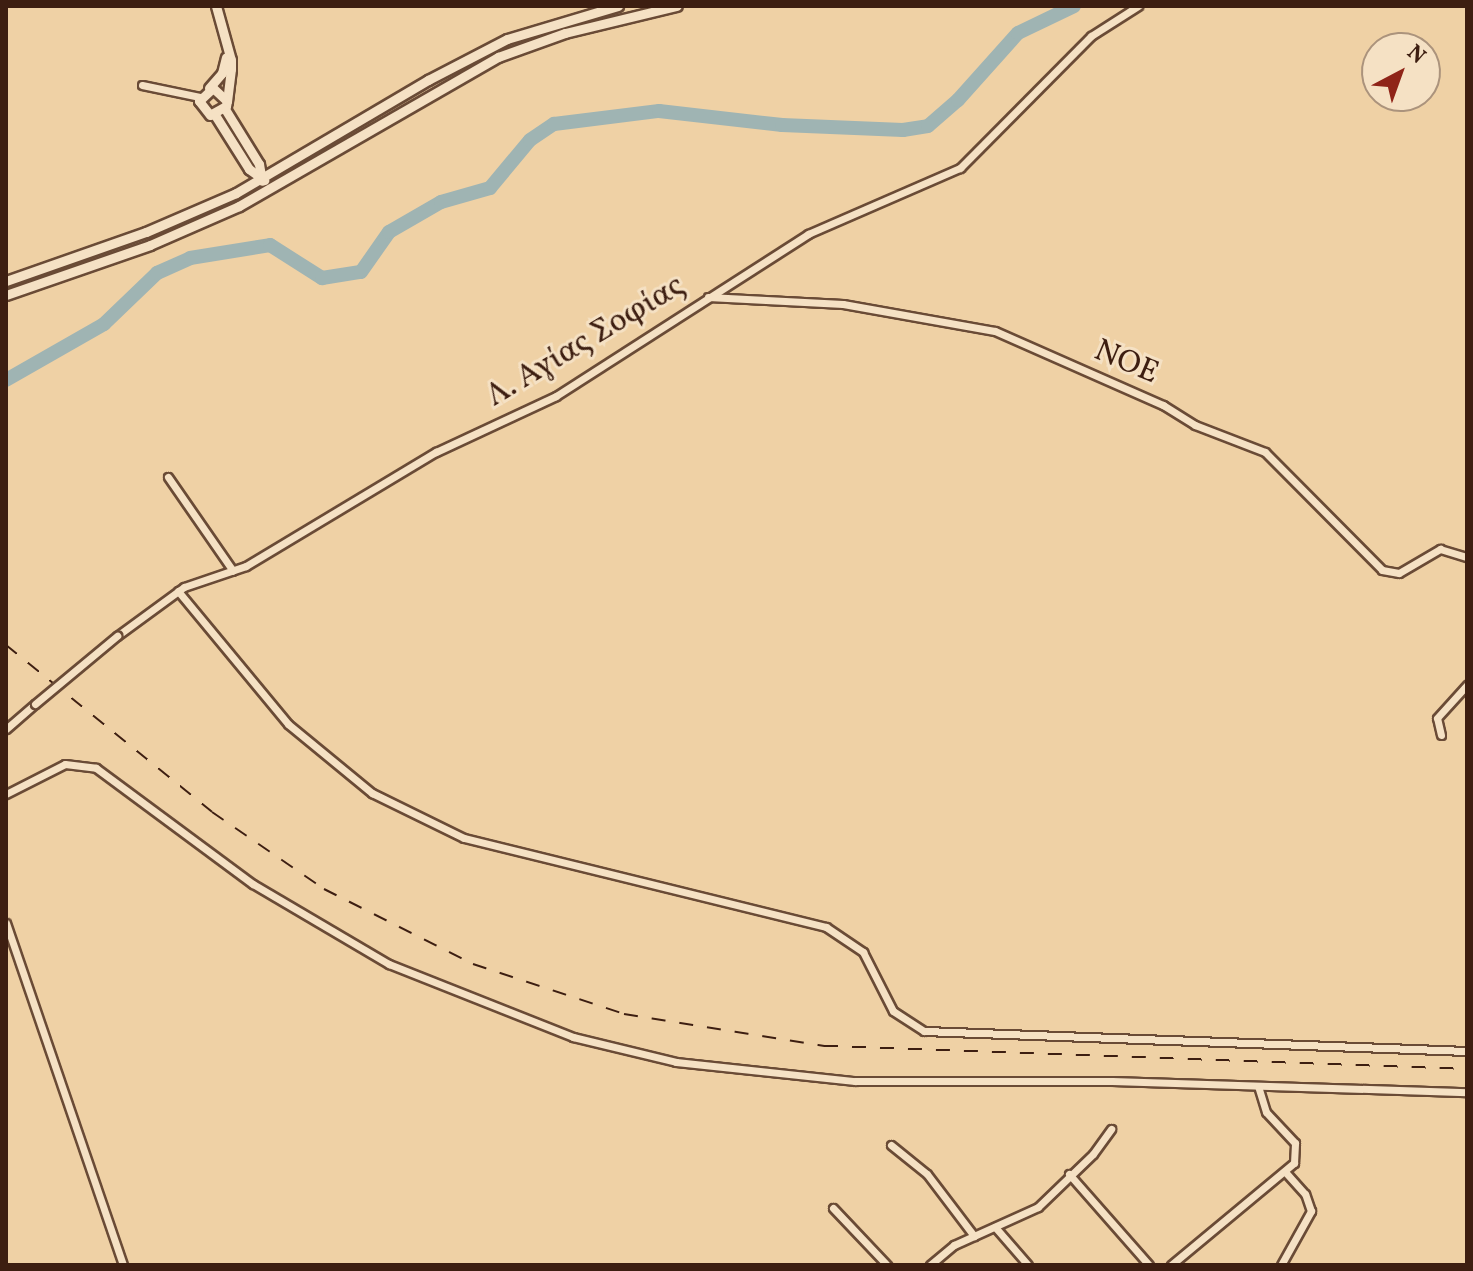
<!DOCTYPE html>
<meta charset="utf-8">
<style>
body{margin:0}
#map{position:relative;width:1473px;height:1271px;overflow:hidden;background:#efd1a5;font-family:Vollkorn,serif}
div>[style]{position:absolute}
.river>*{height:14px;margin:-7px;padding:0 7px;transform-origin:7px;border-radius:7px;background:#9fb4b3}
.roads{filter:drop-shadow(2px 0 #6a4b36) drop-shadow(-2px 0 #6a4b36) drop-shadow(0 2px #6a4b36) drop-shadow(0 -2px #6a4b36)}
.street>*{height:7px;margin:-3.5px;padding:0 3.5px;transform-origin:3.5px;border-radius:3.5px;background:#f5e1c4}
.secondary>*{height:9px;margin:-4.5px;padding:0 4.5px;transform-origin:4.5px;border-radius:4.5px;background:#f5e1c4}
.rail>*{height:2px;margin-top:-1px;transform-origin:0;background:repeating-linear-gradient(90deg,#3d1e11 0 14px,transparent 0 28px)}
.bridges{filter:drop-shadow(2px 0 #6a4b36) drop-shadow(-2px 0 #6a4b36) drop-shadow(0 2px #6a4b36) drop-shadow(0 -2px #6a4b36)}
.street-bridge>*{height:7px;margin:-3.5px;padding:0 3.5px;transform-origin:3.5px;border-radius:3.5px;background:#f5e1c4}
span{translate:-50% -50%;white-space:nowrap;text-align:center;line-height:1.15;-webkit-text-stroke:6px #f5e1c4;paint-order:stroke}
.street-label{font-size:32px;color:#3d1e11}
.frame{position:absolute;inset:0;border:8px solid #3d1e11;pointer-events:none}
.north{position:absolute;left:1361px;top:32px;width:80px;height:80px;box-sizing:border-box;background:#f5e1c4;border:2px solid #ab937c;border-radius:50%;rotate:41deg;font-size:22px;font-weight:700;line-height:32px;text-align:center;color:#3d1e11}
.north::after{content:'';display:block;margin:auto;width:28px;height:36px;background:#8f2418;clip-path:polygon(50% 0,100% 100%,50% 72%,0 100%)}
</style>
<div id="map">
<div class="river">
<i style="left:6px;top:380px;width:113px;rotate:-29.7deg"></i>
<i style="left:104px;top:324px;width:74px;rotate:-43.9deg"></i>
<i style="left:157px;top:273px;width:36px;rotate:-24deg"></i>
<i style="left:190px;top:258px;width:81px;rotate:-9.2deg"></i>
<i style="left:270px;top:245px;width:62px;rotate:32.4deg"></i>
<i style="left:322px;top:278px;width:39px;rotate:-9deg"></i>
<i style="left:361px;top:272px;width:49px;rotate:-55deg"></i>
<i style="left:389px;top:232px;width:60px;rotate:-30deg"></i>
<i style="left:441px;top:202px;width:51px;rotate:-15.9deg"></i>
<i style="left:490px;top:188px;width:62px;rotate:-50.2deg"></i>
<i style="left:530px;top:140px;width:29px;rotate:-34deg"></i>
<i style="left:554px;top:124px;width:106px;rotate:-7.1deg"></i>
<i style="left:659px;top:111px;width:124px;rotate:6.5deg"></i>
<i style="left:782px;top:125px;width:121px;rotate:2.4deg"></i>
<i style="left:903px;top:130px;width:25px;rotate:-9deg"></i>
<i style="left:928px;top:126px;width:40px;rotate:-41deg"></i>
<i style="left:958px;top:100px;width:90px;rotate:-48.2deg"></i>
<i style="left:1018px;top:33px;width:62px;rotate:-25.7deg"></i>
</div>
<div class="roads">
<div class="street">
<i style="left:142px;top:85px;width:59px;rotate:11.7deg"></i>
<i style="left:708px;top:297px;width:135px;rotate:3deg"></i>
<i style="left:843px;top:304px;width:154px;rotate:10.1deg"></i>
<i style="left:995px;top:331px;width:184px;rotate:23.8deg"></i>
<i style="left:1163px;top:405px;width:38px;rotate:32deg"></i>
<i style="left:1195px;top:425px;width:75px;rotate:21.1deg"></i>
<i style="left:1265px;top:452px;width:166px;rotate:45.2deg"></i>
<i style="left:1382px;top:570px;width:17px;rotate:10deg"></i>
<i style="left:1399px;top:573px;width:48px;rotate:-30.3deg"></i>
<i style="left:1440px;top:549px;width:28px;rotate:17deg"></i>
<i style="left:168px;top:477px;width:114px;rotate:55.3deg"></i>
<i style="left:178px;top:591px;width:173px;rotate:50.4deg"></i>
<i style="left:288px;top:724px;width:109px;rotate:39.4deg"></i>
<i style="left:372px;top:793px;width:102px;rotate:26.1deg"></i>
<i style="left:464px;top:838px;width:373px;rotate:13.8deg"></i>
<i style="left:826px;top:927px;width:45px;rotate:34deg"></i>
<i style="left:863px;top:952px;width:66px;rotate:63deg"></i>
<i style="left:893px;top:1011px;width:37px;rotate:33deg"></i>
<i style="left:924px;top:1031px;width:543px;rotate:2.11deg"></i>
<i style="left:117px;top:636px;width:83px;rotate:-36.2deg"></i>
<i style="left:184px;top:587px;width:65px;rotate:-18.7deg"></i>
<i style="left:246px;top:566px;width:222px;rotate:-31deg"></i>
<i style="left:436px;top:452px;width:132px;rotate:-25deg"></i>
<i style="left:556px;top:396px;width:300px;rotate:-32.7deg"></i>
<i style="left:808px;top:234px;width:166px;rotate:-23.5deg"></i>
<i style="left:960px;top:168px;width:186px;rotate:-45.2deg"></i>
<i style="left:1091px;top:36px;width:56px;rotate:-32.6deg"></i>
<i style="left:6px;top:729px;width:38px;rotate:-41deg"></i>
<i style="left:1441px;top:735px;width:17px;rotate:-103deg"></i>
<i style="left:1437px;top:718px;width:45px;rotate:-47.7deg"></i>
<i style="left:6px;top:794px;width:66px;rotate:-27deg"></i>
<i style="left:65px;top:764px;width:31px;rotate:7deg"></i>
<i style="left:96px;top:768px;width:195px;rotate:36.5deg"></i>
<i style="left:253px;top:884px;width:158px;rotate:30.5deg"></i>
<i style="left:389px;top:964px;width:198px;rotate:21.6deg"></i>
<i style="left:573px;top:1037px;width:106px;rotate:13.6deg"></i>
<i style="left:676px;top:1062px;width:180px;rotate:6.1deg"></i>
<i style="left:855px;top:1081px;width:257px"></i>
<i style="left:1112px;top:1081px;width:355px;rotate:1.8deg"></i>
<i style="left:6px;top:923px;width:361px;rotate:71.1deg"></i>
<i style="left:891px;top:1145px;width:46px;rotate:38.9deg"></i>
<i style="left:927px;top:1174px;width:78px;rotate:52.8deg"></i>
<i style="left:1069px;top:1174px;width:121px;rotate:48.7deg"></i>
<i style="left:833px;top:1208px;width:79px;rotate:46.5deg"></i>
<i style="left:995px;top:1227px;width:50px;rotate:49deg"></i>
<i style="left:930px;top:1265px;width:31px;rotate:-40deg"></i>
<i style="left:954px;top:1245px;width:92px;rotate:-24.3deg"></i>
<i style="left:1038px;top:1207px;width:76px;rotate:-43.9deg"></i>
<i style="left:1093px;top:1154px;width:31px;rotate:-54deg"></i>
<i style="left:1171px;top:1265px;width:160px;rotate:-39.7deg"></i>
<i style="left:1294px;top:1163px;width:20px;rotate:-87deg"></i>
<i style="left:1295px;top:1143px;width:42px;rotate:-133.1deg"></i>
<i style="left:1266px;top:1112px;width:27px;rotate:-107deg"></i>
<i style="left:1281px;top:1265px;width:62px;rotate:-60.9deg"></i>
<i style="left:1311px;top:1211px;width:18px;rotate:-109deg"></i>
<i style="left:1305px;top:1194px;width:30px;rotate:-132deg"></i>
</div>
<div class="secondary">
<i style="left:216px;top:6px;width:56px;rotate:74.5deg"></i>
<i style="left:231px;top:60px;width:9px;rotate:90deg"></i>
<i style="left:231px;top:69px;width:32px;rotate:97deg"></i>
<i style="left:227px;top:101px;width:5px;rotate:101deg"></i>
<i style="left:226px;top:106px;width:18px;rotate:151deg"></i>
<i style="left:210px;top:115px;width:18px;rotate:-128deg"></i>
<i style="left:199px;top:101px;width:19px;rotate:-43deg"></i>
<i style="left:213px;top:88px;width:19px;rotate:43deg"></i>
<i style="left:209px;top:88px;width:20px;rotate:-49deg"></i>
<i style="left:222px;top:73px;width:16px;rotate:-76deg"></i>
<i style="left:225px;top:109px;width:65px;rotate:58.3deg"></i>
<i style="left:259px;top:164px;width:17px;rotate:80deg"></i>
<i style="left:215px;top:115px;width:64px;rotate:57.8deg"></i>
<i style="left:249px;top:169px;width:19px;rotate:36deg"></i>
<i style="left:6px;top:281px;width:148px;rotate:-19.3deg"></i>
<i style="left:146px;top:232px;width:98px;rotate:-23.4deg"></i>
<i style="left:236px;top:193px;width:223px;rotate:-30.5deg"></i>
<i style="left:428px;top:80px;width:89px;rotate:-27.4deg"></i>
<i style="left:507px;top:39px;width:116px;rotate:-16.6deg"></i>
<i style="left:6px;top:295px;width:152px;rotate:-19.1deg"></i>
<i style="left:150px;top:245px;width:97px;rotate:-23.7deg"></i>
<i style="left:239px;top:206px;width:299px;rotate:-29.9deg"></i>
<i style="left:498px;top:57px;width:71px;rotate:-19.7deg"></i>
<i style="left:565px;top:33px;width:115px;rotate:-13.6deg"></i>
</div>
</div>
<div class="rail">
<i style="left:6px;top:645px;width:265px;rotate:39deg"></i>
<i style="left:212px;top:812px;width:136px;rotate:34.5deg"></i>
<i style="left:324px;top:889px;width:167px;rotate:26.7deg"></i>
<i style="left:473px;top:964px;width:159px;rotate:18.3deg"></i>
<i style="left:624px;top:1014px;width:203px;rotate:9.1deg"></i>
<i style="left:824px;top:1046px;width:643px;rotate:2.05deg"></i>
</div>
<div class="bridges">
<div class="street-bridge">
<i style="left:35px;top:704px;width:107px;rotate:-39.7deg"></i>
</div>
</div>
<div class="street-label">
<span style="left:586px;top:342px;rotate:-31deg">Λ. Αγίας Σοφίας</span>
<span style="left:1126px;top:363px;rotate:23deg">NOE</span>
</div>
<div class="frame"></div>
<div class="north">N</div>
</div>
